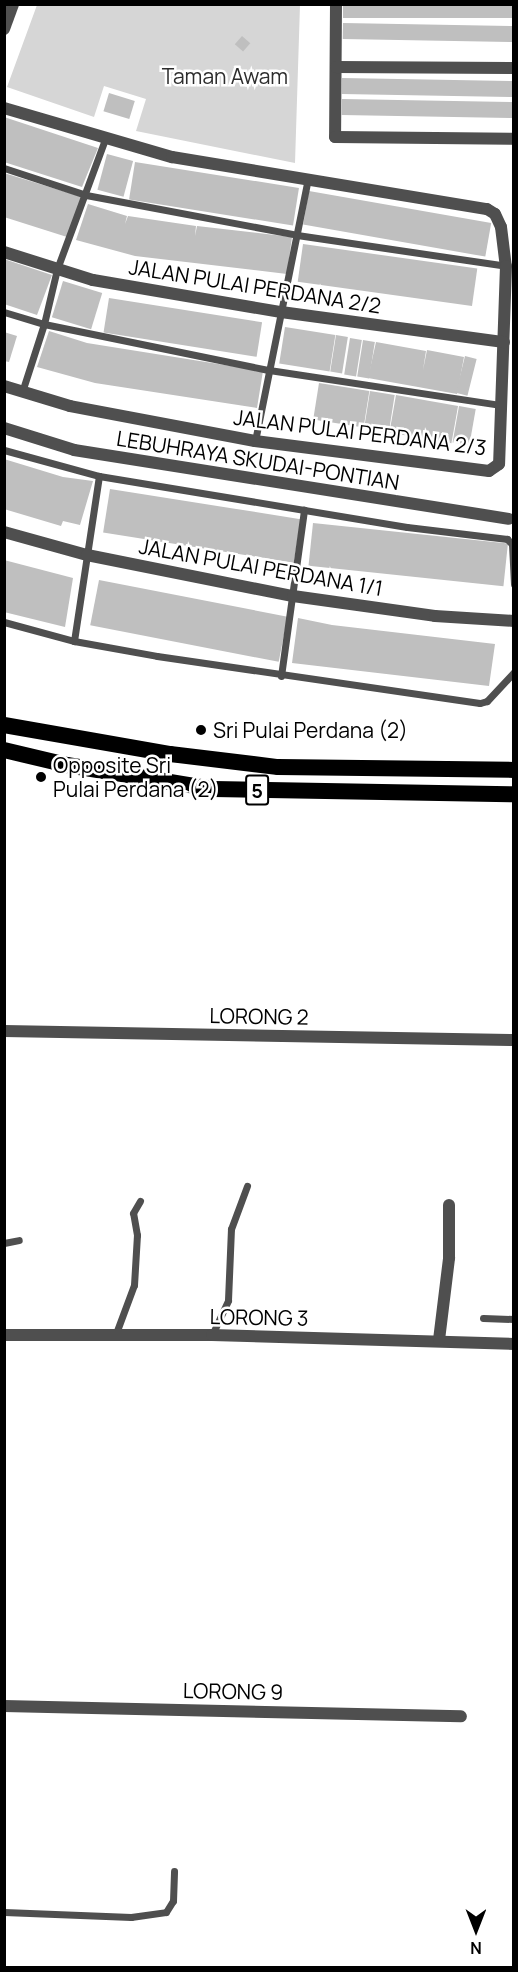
<!DOCTYPE html>
<style>
body{margin:0}
#map{position:relative;width:518px;height:1972px;overflow:hidden;background:#fff;font-family:Manrope,sans-serif}
div>[style]{position:absolute}
.green>*{inset:0;background:#d6d6d6}
.building>*{inset:0;background:#bfbfbf;transform-origin:0 0}
.service>*{height:7px;margin:-3.5px;padding:0 3.5px;transform-origin:3.5px;border-radius:3.5px;background:#4f4f4f}
.minor>*{height:12px;margin:-6px;padding:0 6px;transform-origin:6px;border-radius:6px;background:#4f4f4f}
.trunk>*{height:16px;margin:-8px;padding:0 8px;transform-origin:8px;border-radius:8px;background:#000}
.dots>*{width:16px;height:16px;translate:-50% -50%;box-sizing:border-box;border:3px solid #fff;border-radius:50%}
span{translate:-50% -50%;white-space:nowrap;text-align:center;line-height:1.15;-webkit-text-stroke:5px #fff;paint-order:stroke}
.shield-label span{padding:2px 4px;background:#fff;border:2px solid;border-radius:4px;-webkit-text-stroke-width:0}
.shield-label{font-size:20px;color:#000;font-weight:700}
.park-label{font-size:21px;color:#2d2d2d}
.street-label{font-size:21px;color:#000}
.poi-label{font-size:21px;color:#000}
.left{translate:0 -50%;text-align:left}
.frame{position:absolute;inset:0;border:6px solid #000;pointer-events:none}
.north{position:absolute;left:446px;top:1900px;width:60px;height:60px;-webkit-text-stroke:4px #fff;paint-order:stroke;rotate:180deg;font-size:16px;font-weight:700;line-height:24px;text-align:center;color:#000}
.north::after{content:'';display:block;margin:auto;width:21px;height:27px;background:#000;clip-path:polygon(50% 0,100% 100%,50% 72%,0 100%)}
</style>
<div id="map">
<div class="green">
<i style="clip-path:polygon(37px 5px,300px 5px,295px 163px,136px 131px,146px 99px,104px 86px,94px 117px,7px 87px)"></i>
</div>
<div class="building">
<i style="left:343px;top:5px;width:170px;height:13px"></i>
<i style="left:343px;top:23px;width:170px;height:16px;rotate:1deg"></i>
<i style="left:242px;top:36px;width:11px;height:11px;rotate:41deg"></i>
<i style="left:342px;top:78px;width:171px;height:16px;rotate:1deg"></i>
<i style="left:109px;top:93px;width:27px;height:19px;rotate:17deg"></i>
<i style="left:342px;top:99px;width:171px;height:16px;rotate:1deg"></i>
<i style="clip-path:polygon(4px 117px,98px 148px,82px 187px,4px 162px)"></i>
<i style="left:107px;top:154px;width:27px;height:37px;rotate:15deg"></i>
<i style="left:135px;top:162px;width:166px;height:38px;rotate:9deg"></i>
<i style="clip-path:polygon(4px 173px,82px 197px,67px 237px,4px 217px)"></i>
<i style="left:309px;top:191px;width:185px;height:34px;rotate:10deg"></i>
<i style="clip-path:polygon(88px 204px,127px 216px,125px 224px,128px 216px,196px 226px,195px 236px,197px 226px,292px 237px,287px 274px,135px 256px,76px 240px)"></i>
<i style="left:303px;top:244px;width:176px;height:38px;rotate:8deg"></i>
<i style="clip-path:polygon(4px 259px,52px 275px,37px 315px,4px 304px)"></i>
<i style="left:63px;top:281px;width:41px;height:38px;rotate:17deg"></i>
<i style="left:109px;top:298px;width:155px;height:35px;rotate:9deg"></i>
<i style="left:285px;top:327px;width:51px;height:37px;rotate:9deg"></i>
<i style="clip-path:polygon(49px 331px,87px 343px,263px 371px,257px 408px,95px 383px,37px 367px)"></i>
<i style="clip-path:polygon(4px 332px,17px 336px,9px 362px,4px 361px)"></i>
<i style="left:336px;top:335px;width:12px;height:37px;rotate:9deg"></i>
<i style="left:350px;top:338px;width:12px;height:37px;rotate:9deg"></i>
<i style="left:363px;top:340px;width:12px;height:37px;rotate:9deg"></i>
<i style="clip-path:polygon(376px 342px,426px 351px,423px 370px,427px 350px,464px 357px,457px 394px,368px 378px)"></i>
<i style="left:465px;top:356px;width:12px;height:38px;rotate:14deg"></i>
<i style="left:319px;top:383px;width:51px;height:37px;rotate:9deg"></i>
<i style="left:370px;top:391px;width:25px;height:38px;rotate:9deg"></i>
<i style="left:396px;top:395px;width:63px;height:38px;rotate:10deg"></i>
<i style="left:459px;top:406px;width:17px;height:37px;rotate:10deg"></i>
<i style="clip-path:polygon(4px 459px,63px 477px,93px 481px,80px 525px,63px 521px,61px 526px,4px 509px)"></i>
<i style="left:110px;top:489px;width:193px;height:44px;rotate:9deg"></i>
<i style="left:313px;top:523px;width:196px;height:43px;rotate:6deg"></i>
<i style="clip-path:polygon(4px 560px,73px 578px,65px 627px,4px 612px)"></i>
<i style="left:99px;top:580px;width:192px;height:46px;rotate:11deg"></i>
<i style="clip-path:polygon(298px 618px,332px 625px,495px 644px,489px 686px,292px 663px)"></i>
</div>
<div class="service">
<i style="left:4px;top:168px;width:86px;rotate:18.2deg"></i>
<i style="left:86px;top:195px;width:215px;rotate:10.7deg"></i>
<i style="left:297px;top:235px;width:211px;rotate:8.4deg"></i>
<i style="left:4px;top:312px;width:42px;rotate:16.7deg"></i>
<i style="left:44px;top:324px;width:230px;rotate:11.6deg"></i>
<i style="left:269px;top:370px;width:235px;rotate:8.6deg"></i>
<i style="left:22px;top:392px;width:71px;rotate:-72.1deg"></i>
<i style="left:44px;top:324px;width:57px;rotate:-76.7deg"></i>
<i style="left:57px;top:269px;width:139px;rotate:-69.7deg"></i>
<i style="left:255px;top:441px;width:267px;rotate:-78.6deg"></i>
<i style="left:4px;top:450px;width:98px;rotate:15.3deg"></i>
<i style="left:99px;top:476px;width:312px;rotate:9.4deg"></i>
<i style="left:407px;top:527px;width:101px;rotate:6.8deg"></i>
<i style="left:507px;top:539px;width:7px;rotate:45deg"></i>
<i style="left:512px;top:544px;width:40px;rotate:87.1deg"></i>
<i style="left:4px;top:622px;width:73px;rotate:15.2deg"></i>
<i style="left:74px;top:641px;width:84px;rotate:10.2deg"></i>
<i style="left:157px;top:656px;width:326px;rotate:8.3deg"></i>
<i style="left:480px;top:703px;width:7px;rotate:-16deg"></i>
<i style="left:487px;top:701px;width:40px;rotate:-47deg"></i>
<i style="left:74px;top:641px;width:167px;rotate:-81.4deg"></i>
<i style="left:281px;top:676px;width:168px;rotate:-82.1deg"></i>
<i style="left:4px;top:1243px;width:15px;rotate:-11deg"></i>
<i style="left:483px;top:1318px;width:31px;rotate:2deg"></i>
<i style="left:212px;top:1335px;width:38px;rotate:-65deg"></i>
<i style="left:228px;top:1300px;width:71px;rotate:-87.6deg"></i>
<i style="left:231px;top:1229px;width:46px;rotate:-69.6deg"></i>
<i style="left:115px;top:1336px;width:54px;rotate:-69.6deg"></i>
<i style="left:134px;top:1285px;width:50px;rotate:-86.6deg"></i>
<i style="left:137px;top:1235px;width:22px;rotate:-100deg"></i>
<i style="left:133px;top:1213px;width:14px;rotate:-60deg"></i>
<i style="left:4px;top:1912px;width:127px;rotate:2.3deg"></i>
<i style="left:131px;top:1917px;width:35px;rotate:-8deg"></i>
<i style="left:166px;top:1912px;width:13px;rotate:-58deg"></i>
<i style="left:173px;top:1901px;width:30px;rotate:-88deg"></i>
</div>
<div class="minor">
<i style="left:336px;top:4px;width:133px;rotate:90.4deg"></i>
<i style="left:335px;top:137px;width:179px;rotate:0.6deg"></i>
<i style="left:4px;top:29px;width:27px;rotate:-70deg"></i>
<i style="left:336px;top:67px;width:178px;rotate:0.3deg"></i>
<i style="left:4px;top:108px;width:175px;rotate:16.3deg"></i>
<i style="left:172px;top:157px;width:319px;rotate:9.4deg"></i>
<i style="left:487px;top:209px;width:9px;rotate:32deg"></i>
<i style="left:495px;top:214px;width:14px;rotate:65deg"></i>
<i style="left:501px;top:227px;width:39px;rotate:83deg"></i>
<i style="left:506px;top:266px;width:198px;rotate:92deg"></i>
<i style="left:499px;top:464px;width:12px;rotate:145deg"></i>
<i style="left:489px;top:471px;width:236px;rotate:-172.7deg"></i>
<i style="left:255px;top:441px;width:188px;rotate:-169.3deg"></i>
<i style="left:70px;top:406px;width:69px;rotate:-163.1deg"></i>
<i style="left:4px;top:252px;width:93px;rotate:17.5deg"></i>
<i style="left:93px;top:280px;width:191px;rotate:9.7deg"></i>
<i style="left:281px;top:312px;width:225px;rotate:7.7deg"></i>
<i style="left:4px;top:428px;width:73px;rotate:17.4deg"></i>
<i style="left:74px;top:450px;width:440px;rotate:9deg"></i>
<i style="left:4px;top:532px;width:86px;rotate:15.5deg"></i>
<i style="left:87px;top:555px;width:210px;rotate:11.3deg"></i>
<i style="left:293px;top:596px;width:143px;rotate:8deg"></i>
<i style="left:435px;top:616px;width:79px;rotate:3.6deg"></i>
<i style="left:4px;top:1031px;width:510px;rotate:1.01deg"></i>
<i style="left:4px;top:1335px;width:208px"></i>
<i style="left:212px;top:1335px;width:302px;rotate:1.7deg"></i>
<i style="left:439px;top:1340px;width:83px;rotate:-83deg"></i>
<i style="left:449px;top:1258px;width:53px;rotate:-90deg"></i>
<i style="left:4px;top:1706px;width:457px;rotate:1.3deg"></i>
</div>
<div class="trunk">
<i style="left:4px;top:725px;width:169px;rotate:9.9deg"></i>
<i style="left:170px;top:754px;width:109px;rotate:6.9deg"></i>
<i style="left:278px;top:767px;width:236px;rotate:0.7deg"></i>
<i style="left:4px;top:750px;width:65px;rotate:13.4deg"></i>
<i style="left:67px;top:765px;width:149px;rotate:9.3deg"></i>
<i style="left:214px;top:789px;width:300px;rotate:1deg"></i>
</div>
<div class="dots">
<i style="left:201px;top:730px;background:#000"></i>
<i style="left:41px;top:777px;background:#000"></i>
</div>
<div class="shield-label">
<span style="left:257px;top:790px">5</span>
</div>
<div class="park-label">
<span style="left:225px;top:76px">Taman Awam</span>
</div>
<div class="street-label">
<span style="left:255px;top:286px;rotate:9deg">JALAN PULAI PERDANA 2/2</span>
<span style="left:360px;top:432px;rotate:7deg">JALAN PULAI PERDANA 2/3</span>
<span style="left:258px;top:460px;rotate:9deg">LEBUHRAYA SKUDAI-PONTIAN</span>
<span style="left:261px;top:567px;rotate:10deg">JALAN PULAI PERDANA 1/1</span>
<span style="left:259px;top:1016px;rotate:1deg">LORONG 2</span>
<span style="left:259px;top:1317px;rotate:1deg">LORONG 3</span>
<span style="left:233px;top:1691px;rotate:1deg">LORONG 9</span>
</div>
<div class="poi-label">
<span class="left" style="left:213px;top:730px">Sri Pulai Perdana (2)</span>
<span class="left" style="left:53px;top:777px">Opposite Sri<br>Pulai Perdana (2)</span>
</div>
<div class="frame"></div>
<div class="north">N</div>
</div>
